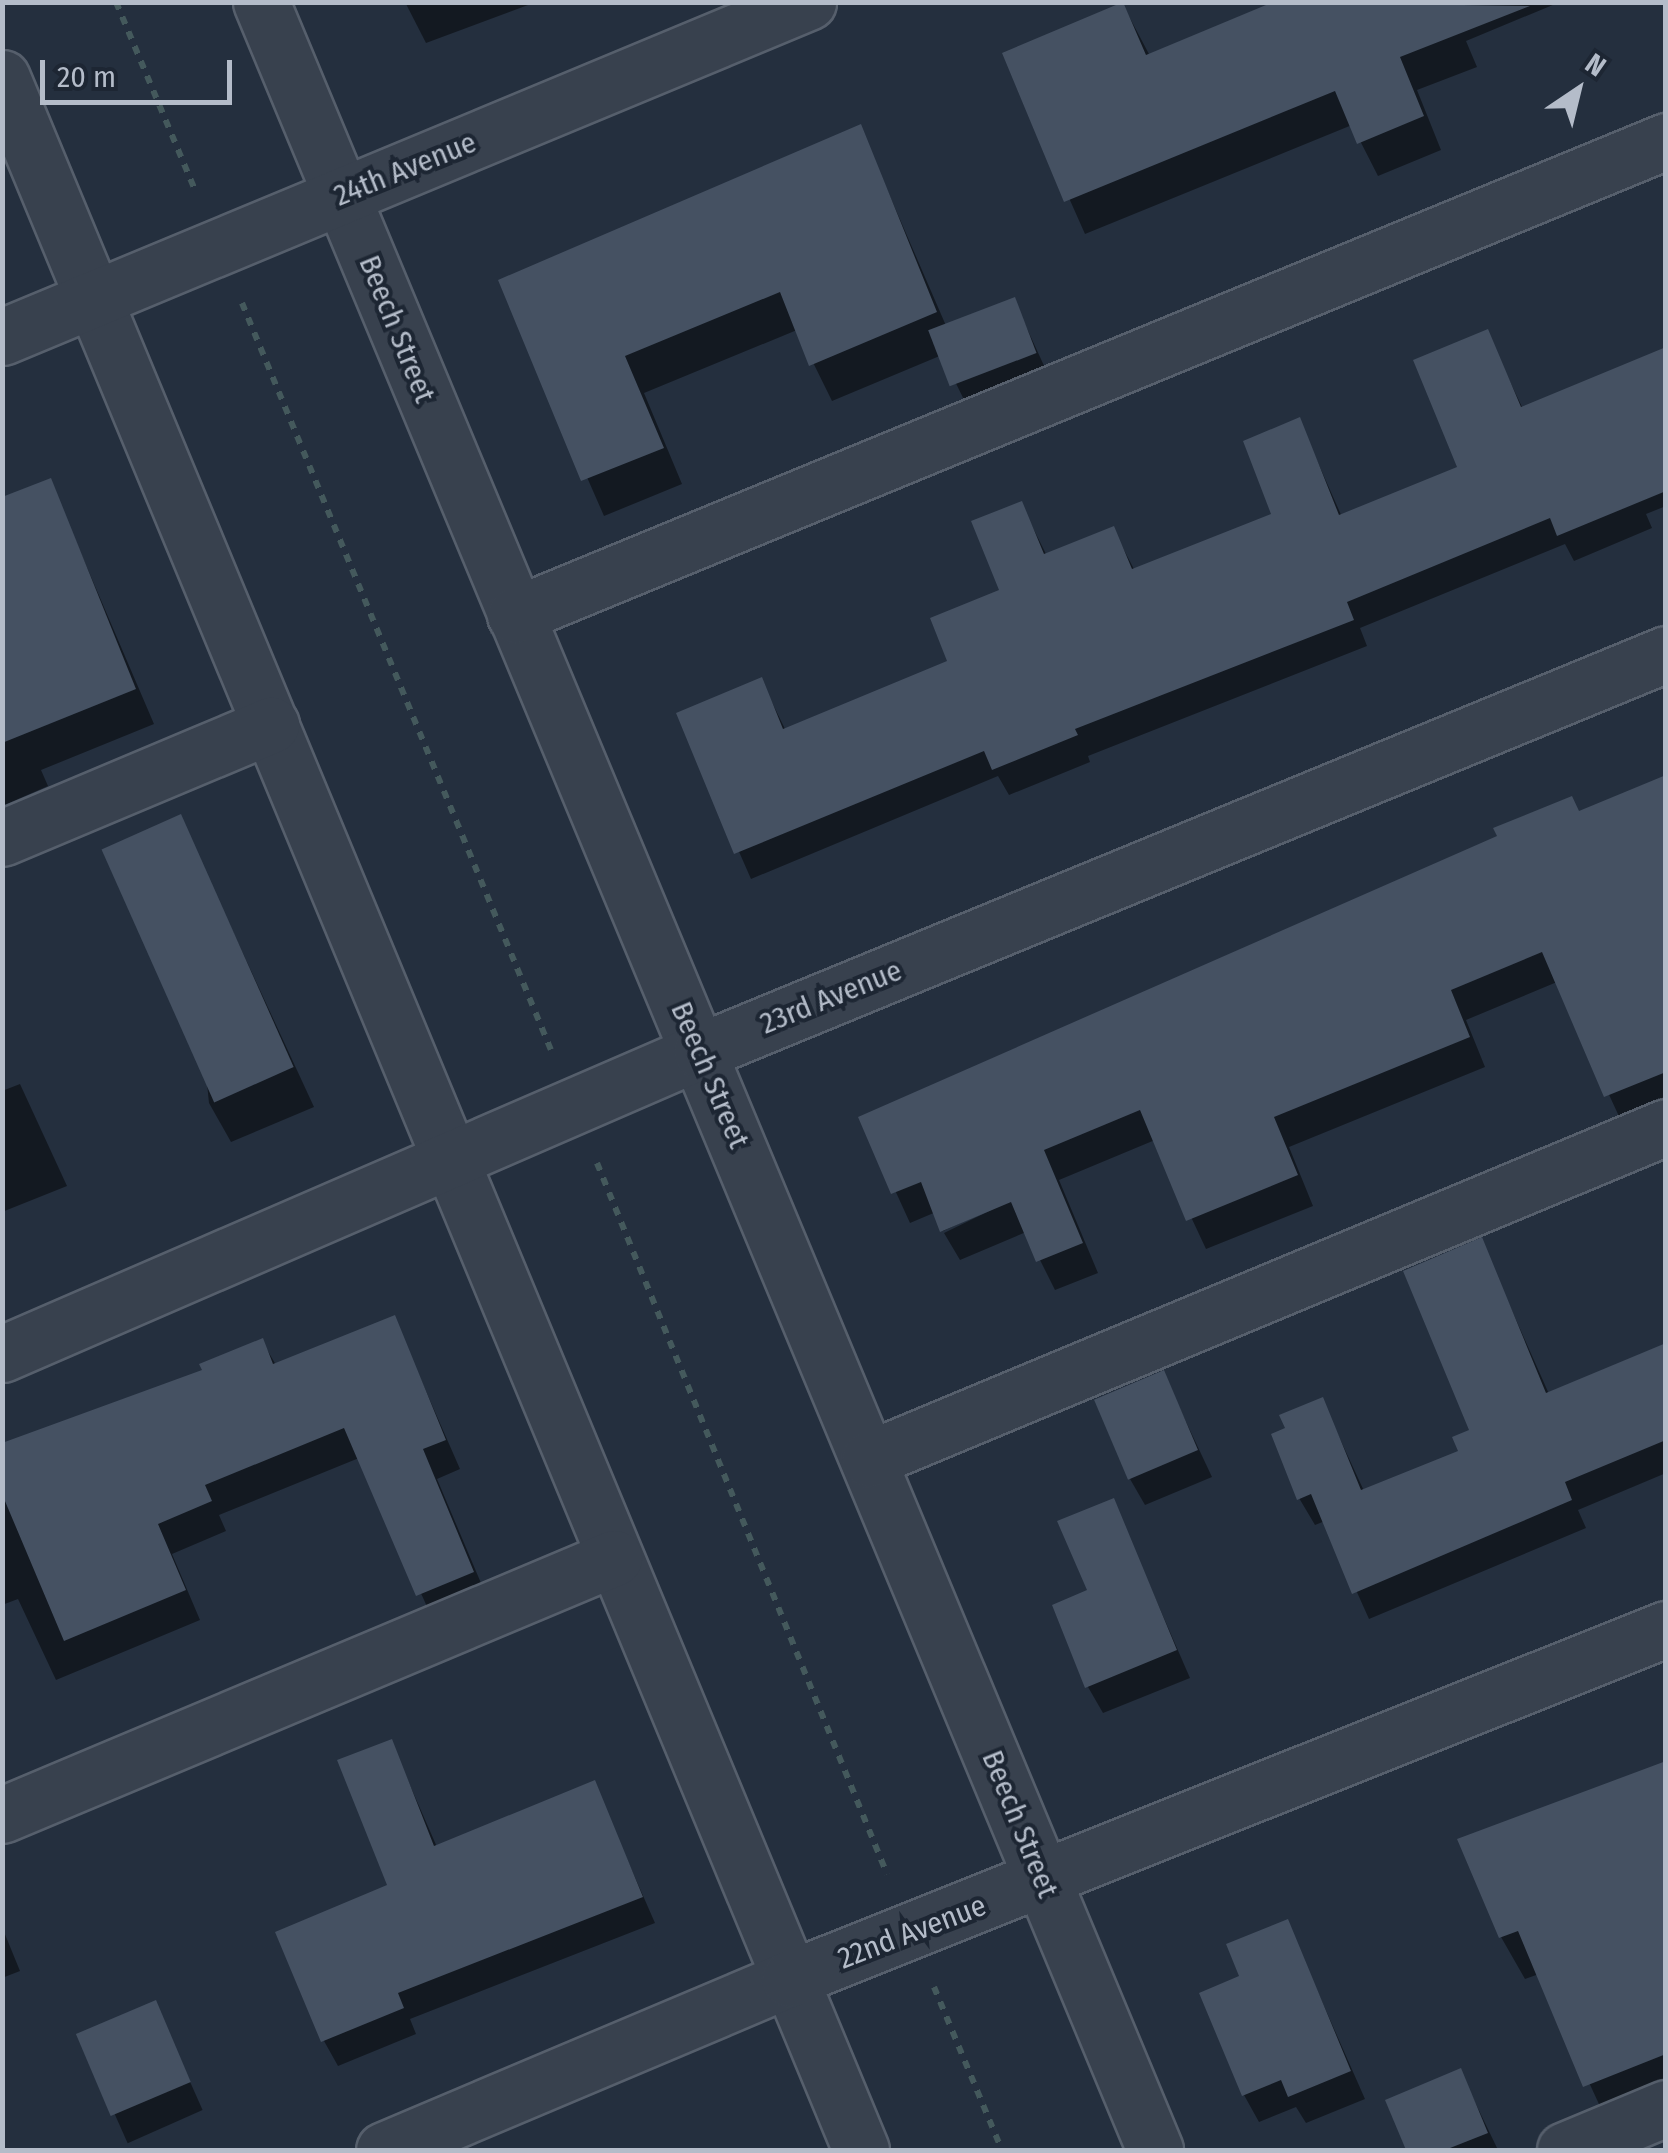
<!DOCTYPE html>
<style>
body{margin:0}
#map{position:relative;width:1668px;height:2153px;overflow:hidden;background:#242f3e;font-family:"Fira Sans Condensed",sans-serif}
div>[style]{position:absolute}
.shadow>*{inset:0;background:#0007;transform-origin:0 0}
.building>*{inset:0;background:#455162;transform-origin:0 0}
.path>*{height:6px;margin-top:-3px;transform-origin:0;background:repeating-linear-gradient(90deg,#44595c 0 8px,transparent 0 16px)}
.roads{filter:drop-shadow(2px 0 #565f6c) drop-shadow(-2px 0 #565f6c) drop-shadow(0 2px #565f6c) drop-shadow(0 -2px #565f6c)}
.minor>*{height:55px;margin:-27.5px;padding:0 27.5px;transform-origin:27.5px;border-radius:27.5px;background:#38414e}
span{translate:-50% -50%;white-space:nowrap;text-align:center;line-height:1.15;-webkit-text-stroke:8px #1d2633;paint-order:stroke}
.street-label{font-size:30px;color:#b4bcc9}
.frame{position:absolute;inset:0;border:5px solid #b4bcc9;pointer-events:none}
.north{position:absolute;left:1528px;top:40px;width:100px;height:100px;-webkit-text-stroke:8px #1d2633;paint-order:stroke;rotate:35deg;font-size:28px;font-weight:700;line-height:40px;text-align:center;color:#b4bcc9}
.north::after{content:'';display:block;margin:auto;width:35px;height:45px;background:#b4bcc9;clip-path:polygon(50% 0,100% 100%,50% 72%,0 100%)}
.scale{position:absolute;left:40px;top:60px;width:192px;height:45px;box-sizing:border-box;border:5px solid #b4bcc9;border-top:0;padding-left:12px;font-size:30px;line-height:35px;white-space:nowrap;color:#b4bcc9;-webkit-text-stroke:8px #1d2633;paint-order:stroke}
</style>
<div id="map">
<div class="shadow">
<i style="clip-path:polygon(405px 2px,536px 2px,426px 43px)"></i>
<i style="clip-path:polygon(1280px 2px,1560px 2px,1466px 41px,1477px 67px,1417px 90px,1441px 150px,1378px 176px,1352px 125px,1085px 234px,1005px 54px,1123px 5px,1150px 56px)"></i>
<i style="clip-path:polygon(860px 127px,947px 328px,1014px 300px,1051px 381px,971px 414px,942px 355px,832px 401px,797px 330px,644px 393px,682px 484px,604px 516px,501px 281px)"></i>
<i style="clip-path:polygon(1487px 333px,1523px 409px,1666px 374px,1666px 506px,1646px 514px,1652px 528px,1574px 561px,1565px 544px,1360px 628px,1367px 646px,1088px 756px,1090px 762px,1009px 795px,998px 776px,751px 879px,679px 715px,761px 680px,786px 731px,950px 663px,1002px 591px,1021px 504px,1047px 556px,1113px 529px,1135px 571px,1274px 515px,1299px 420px,1342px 517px,1460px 468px)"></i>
<i style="clip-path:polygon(50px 481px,154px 724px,41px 770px,48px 786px,2px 806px,2px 501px)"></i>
<i style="clip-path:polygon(180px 817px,314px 1107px,231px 1142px,209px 1103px)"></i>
<i style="clip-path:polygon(1500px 838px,1666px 1062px,1666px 1108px,1623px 1125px,1557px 982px,1466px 1020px,1485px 1067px,1289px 1147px,1313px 1206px,1206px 1249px,1155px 1140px,1059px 1180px,1098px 1273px,1055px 1290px,1026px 1232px,960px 1260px,944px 1233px,1022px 1195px,943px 1231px,936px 1212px,910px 1223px,862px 1118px)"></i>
<i style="clip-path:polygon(20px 1084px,67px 1186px,2px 1212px,2px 1091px)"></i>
<i style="clip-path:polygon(1481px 1241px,1549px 1394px,1666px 1346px,1666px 1473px,1578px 1510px,1586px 1528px,1369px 1619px,1325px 1521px,1315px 1525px,1299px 1498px,1288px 1430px,1322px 1400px,1364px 1491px,1461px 1453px,1472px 1431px)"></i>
<i style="clip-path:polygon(394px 1318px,460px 1469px,437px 1479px,489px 1602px,435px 1624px,359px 1458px,219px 1515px,226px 1531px,172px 1554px,200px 1620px,56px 1680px,18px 1599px,2px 1605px,2px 1446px,205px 1371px,262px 1341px,276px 1365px)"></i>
<i style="clip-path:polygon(1163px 1373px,1212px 1477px,1145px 1505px,1130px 1479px)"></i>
<i style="clip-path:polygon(1113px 1501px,1190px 1678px,1103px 1713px,1088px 1687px)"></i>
<i style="clip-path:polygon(391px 1742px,437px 1847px,594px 1784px,655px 1923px,410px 2019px,416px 2034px,338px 2066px,324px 2041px,391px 1887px)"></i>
<i style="clip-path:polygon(1666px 1763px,1666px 2107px,1610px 2128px,1539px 1974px,1525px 1979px,1501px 1937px,1460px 1840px)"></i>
<i style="clip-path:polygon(1287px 1922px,1365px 2099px,1306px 2123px,1296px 2107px,1259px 2122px,1244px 2095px,1243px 1977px)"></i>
<i style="clip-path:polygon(2px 1927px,20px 1971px,2px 1978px)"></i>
<i style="left:155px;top:2003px;width:117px;height:82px;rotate:66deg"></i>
<i style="clip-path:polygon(1460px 2071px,1498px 2150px,1409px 2150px,1388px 2101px)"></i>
</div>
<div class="building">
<i style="clip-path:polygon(1123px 2px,1146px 55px,1273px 2px,1530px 6px,1400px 57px,1424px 116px,1357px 144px,1335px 91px,1064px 202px,1002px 53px)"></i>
<i style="clip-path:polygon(861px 124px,937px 312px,809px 366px,780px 292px,625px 356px,664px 448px,581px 481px,498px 280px)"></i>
<i style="left:1015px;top:297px;width:60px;height:93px;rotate:69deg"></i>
<i style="clip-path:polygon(1488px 329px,1521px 407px,1666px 347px,1666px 491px,1557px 536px,1550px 518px,1347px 602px,1354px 620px,1075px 729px,1078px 735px,992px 770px,984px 751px,734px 854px,676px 713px,762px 677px,783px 729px,947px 661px,930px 618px,999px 590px,971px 521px,1022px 501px,1044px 554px,1114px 526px,1132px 569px,1271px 514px,1243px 441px,1300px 417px,1339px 515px,1457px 467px,1413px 360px)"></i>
<i style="clip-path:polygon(51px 478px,136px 689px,2px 743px,2px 497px)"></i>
<i style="clip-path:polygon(1666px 775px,1666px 1072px,1604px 1097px,1542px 952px,1451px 990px,1470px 1037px,1274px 1117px,1298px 1175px,1186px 1221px,1140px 1110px,1044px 1150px,1083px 1243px,1036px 1262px,1011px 1202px,940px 1232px,921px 1182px,891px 1194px,858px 1117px,1497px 836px,1493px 828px,1572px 796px,1579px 811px)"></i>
<i style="left:181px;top:814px;width:277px;height:87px;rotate:66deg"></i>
<i style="clip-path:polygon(1482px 1237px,1546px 1393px,1666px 1343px,1666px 1440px,1565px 1482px,1572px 1500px,1352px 1594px,1311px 1494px,1297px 1500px,1271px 1434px,1285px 1428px,1279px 1415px,1323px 1397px,1361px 1490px,1458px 1451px,1452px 1437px,1469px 1430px,1403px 1271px)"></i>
<i style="clip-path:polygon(395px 1315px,446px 1440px,423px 1449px,474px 1572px,416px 1596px,344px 1428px,205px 1485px,212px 1501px,158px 1524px,186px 1590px,64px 1641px,2px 1494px,2px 1443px,202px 1370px,199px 1364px,263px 1338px,273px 1364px)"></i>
<i style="left:1164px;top:1370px;width:87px;height:76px;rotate:67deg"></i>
<i style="clip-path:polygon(1114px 1498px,1177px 1650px,1085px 1688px,1052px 1605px,1087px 1590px,1057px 1521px)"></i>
<i style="clip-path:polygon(392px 1739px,434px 1846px,595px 1780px,643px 1897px,398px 1993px,404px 2008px,321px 2042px,275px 1932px,387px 1885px,337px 1760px)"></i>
<i style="clip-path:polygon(1666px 1761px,1666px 2054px,1583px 2087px,1518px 1931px,1499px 1938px,1457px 1839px)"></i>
<i style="clip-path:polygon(1288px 1919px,1351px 2071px,1288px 2097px,1281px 2080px,1242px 2096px,1199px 1993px,1239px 1976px,1226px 1944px)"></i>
<i style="left:156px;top:2000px;width:89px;height:87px;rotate:67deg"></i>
<i style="clip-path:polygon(1461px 2068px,1488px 2133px,1445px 2150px,1406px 2150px,1385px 2100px)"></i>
</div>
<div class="path">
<i style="left:116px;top:2px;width:204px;rotate:67.2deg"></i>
<i style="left:242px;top:303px;width:808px;rotate:67.53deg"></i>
<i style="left:597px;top:1163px;width:768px;rotate:67.81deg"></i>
<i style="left:934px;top:1987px;width:177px;rotate:67.4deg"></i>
</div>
<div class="roads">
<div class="minor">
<i style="left:261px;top:2px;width:2327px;rotate:67.4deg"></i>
<i style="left:2px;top:78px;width:2243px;rotate:67.48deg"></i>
<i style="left:2px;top:337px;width:873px;rotate:-22.57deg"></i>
<i style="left:515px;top:615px;width:1245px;rotate:-22.38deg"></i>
<i style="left:2px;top:838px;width:292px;rotate:-22.8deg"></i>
<i style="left:2px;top:1354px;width:762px;rotate:-23.44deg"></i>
<i style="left:701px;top:1051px;width:1043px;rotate:-22.36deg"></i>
<i style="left:869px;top:1459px;width:863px;rotate:-22.61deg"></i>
<i style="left:2px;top:1815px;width:664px;rotate:-22.78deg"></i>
<i style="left:384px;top:2150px;width:440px;rotate:-22.9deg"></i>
<i style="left:789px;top:1979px;width:944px;rotate:-21.76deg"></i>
<i style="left:1565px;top:2150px;width:109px;rotate:-22.6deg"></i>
</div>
</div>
<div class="street-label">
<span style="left:405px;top:169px;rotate:-22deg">24th Avenue</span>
<span style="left:397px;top:329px;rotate:68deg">Beech Street</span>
<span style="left:831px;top:997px;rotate:-22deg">23rd Avenue</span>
<span style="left:710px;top:1075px;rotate:67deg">Beech Street</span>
<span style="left:1020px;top:1824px;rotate:68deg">Beech Street</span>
<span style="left:912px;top:1932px;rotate:-21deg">22nd Avenue</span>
</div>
<div class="frame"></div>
<div class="north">N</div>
<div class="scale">20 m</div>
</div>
